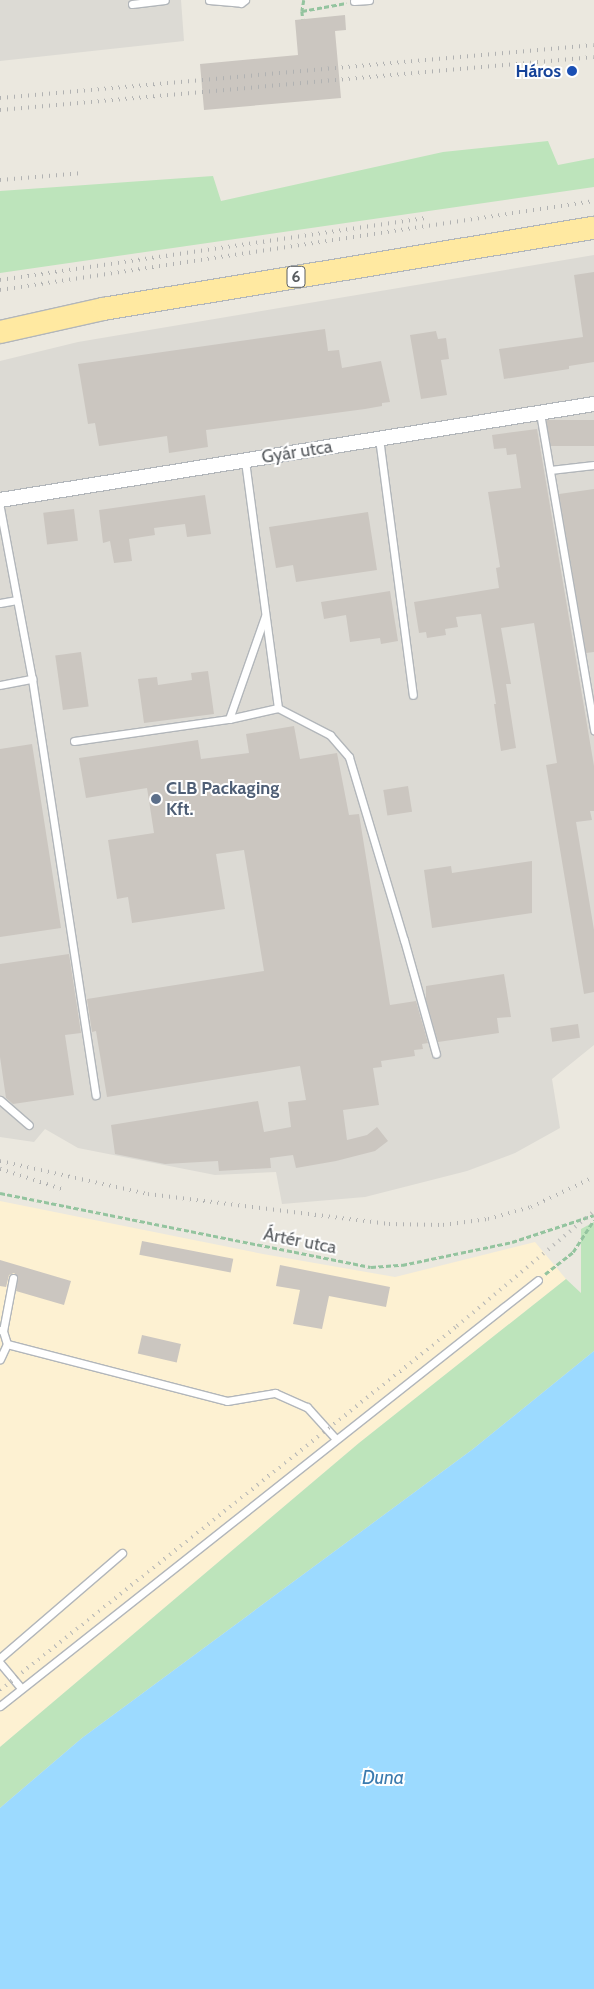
<!DOCTYPE html>
<meta charset="utf-8">
<style>
body{margin:0}
#map{position:relative;width:594px;height:1989px;overflow:hidden;background:#ebe8df;font-family:Cabin,sans-serif}
div>[style]{position:absolute}
.commercial>*{inset:0;background:#fdf1d2}
.industrial>*{inset:0;background:#dcdad4}
.green>*{inset:0;background:#bde4bb}
.water>*{inset:0;background:#9cdaff}
.building>*{inset:0;background:#cbc6c0;transform-origin:0 0}
.path>*{height:2.5px;margin-top:-1.25px;transform-origin:0;background:repeating-linear-gradient(90deg,#94c49f 0 5px,transparent 0 7.5px)}
.roads{filter:drop-shadow(1px 0 #b2b6ba) drop-shadow(-1px 0 #b2b6ba) drop-shadow(0 1px #b2b6ba) drop-shadow(0 -1px #b2b6ba)}
.service>*{height:7px;margin:-3.5px;padding:0 3.5px;transform-origin:3.5px;border-radius:3.5px;background:#fff}
.minor>*{height:14px;margin:-7px;padding:0 7px;transform-origin:7px;border-radius:7px;background:#fff}
.primary>*{height:22px;margin:-11px;padding:0 11px;transform-origin:11px;border-radius:11px;background:#ffe9a1}
.rail>*{height:4px;margin-top:-2px;transform-origin:0;background:repeating-linear-gradient(90deg,#b1b2b2 0 1px,transparent 0 7px)}
.dots>*{width:14px;height:14px;translate:-50% -50%;box-sizing:border-box;border:2px solid #fff;border-radius:50%}
span{translate:-50% -50%;white-space:nowrap;text-align:center;line-height:1.15;-webkit-text-stroke:4px #fff;paint-order:stroke}
.shield-label span{padding:1px 4px;background:#fff;border:1px solid;border-radius:4px;-webkit-text-stroke-width:0}
.shield-label{font-size:16px;color:#585c60;font-weight:700}
.transit-label{font-size:18px;color:#164399;font-weight:700}
.right{translate:-100% -50%;text-align:right}
.street-label{font-size:18px;color:#585c60}
.service-label{font-size:18px;color:#4e5e75;font-weight:700}
.left{translate:0 -50%;text-align:left}
.water-label{font-size:19px;color:#3b7baf;font-style:italic}
</style>
<div id="map">
<div class="commercial">
<i style="clip-path:polygon(0 1201px,263px 1254px,395px 1277px,535px 1242px,566px 1279px,359px 1443px,0 1747px)"></i>
</div>
<div class="industrial">
<i style="clip-path:polygon(0 0,181px 0,184px 41px,0 61px)"></i>
<i style="clip-path:polygon(594px 255px,594px 1045px,552px 1079px,560px 1128px,515px 1153px,467px 1171px,365px 1197px,282px 1204px,276px 1172px,215px 1175px,78px 1148px,45px 1129px,34px 1142px,0 1137px,0 361px,78px 342px)"></i>
</div>
<div class="green">
<i style="clip-path:polygon(548px 141px,558px 165px,594px 158px,594px 187px,0 273px,0 191px,213px 176px,221px 201px,443px 152px)"></i>
<i style="clip-path:polygon(594px 1222px,594px 1351px,473px 1449px,82px 1738px,0 1808px,0 1747px,359px 1443px,566px 1279px,581px 1293px,581px 1229px)"></i>
</div>
<div class="water">
<i style="clip-path:polygon(594px 1351px,594px 1989px,0 1989px,0 1808px,82px 1738px,473px 1449px)"></i>
</div>
<div class="building">
<i style="clip-path:polygon(345px 15px,346px 30px,335px 31px,341px 98px,204px 110px,200px 64px,298px 55px,295px 20px)"></i>
<i style="clip-path:polygon(594px 272px,594px 362px,569px 366px,569px 369px,504px 379px,499px 349px,583px 337px,574px 275px)"></i>
<i style="clip-path:polygon(325px 329px,328px 351px,339px 350px,342px 368px,381px 361px,390px 402px,382px 403px,382px 406px,365px 409px,206px 430px,208px 447px,169px 453px,167px 436px,99px 446px,95px 423px,88px 424px,78px 364px)"></i>
<i style="clip-path:polygon(436px 331px,438px 339px,446px 338px,449px 359px,441px 360px,447px 395px,421px 399px,410px 335px)"></i>
<i style="left:594px;top:420px;width:26px;height:47px;rotate:90deg"></i>
<i style="clip-path:polygon(537px 429px,594px 766px,594px 811px,590px 811px,592px 820px,576px 822px,594px 930px,594px 992px,584px 994px,546px 765px,557px 763px,534px 623px,501px 628px,511px 684px,506px 684px,516px 748px,501px 751px,494px 704px,496px 704px,481px 614px,456px 617px,458px 627px,445px 629px,446px 635px,427px 638px,426px 632px,419px 633px,414px 602px,499px 588px,496px 568px,500px 567px,488px 492px,521px 488px,516px 454px,507px 455px,506px 448px,494px 449px,492px 435px)"></i>
<i style="clip-path:polygon(594px 489px,594px 652px,586px 653px,559px 494px)"></i>
<i style="clip-path:polygon(205px 495px,211px 534px,187px 537px,185px 524px,154px 528px,155px 535px,129px 539px,132px 561px,114px 563px,110px 541px,103px 543px,99px 510px)"></i>
<i style="left:74px;top:509px;width:32px;height:31px;rotate:83deg"></i>
<i style="clip-path:polygon(368px 512px,377px 570px,296px 582px,293px 565px,276px 568px,269px 527px)"></i>
<i style="clip-path:polygon(390px 591px,398px 641px,381px 644px,380px 638px,350px 642px,346px 615px,324px 619px,321px 602px)"></i>
<i style="left:81px;top:652px;width:55px;height:26px;rotate:82deg"></i>
<i style="clip-path:polygon(208px 671px,214px 714px,144px 723px,138px 679px,157px 677px,158px 685px,192px 680px,191px 673px)"></i>
<i style="clip-path:polygon(294px 726px,300px 759px,337px 753px,349px 815px,359px 814px,390px 1005px,416px 1001px,428px 1043px,422px 1044px,423px 1049px,414px 1050px,415px 1056px,381px 1061px,382px 1067px,373px 1068px,379px 1105px,343px 1110px,347px 1140px,367px 1135px,377px 1127px,388px 1141px,375px 1151px,336px 1161px,296px 1168px,293px 1155px,270px 1158px,271px 1168px,219px 1171px,218px 1161px,165px 1164px,115px 1154px,111px 1125px,258px 1101px,264px 1132px,291px 1127px,288px 1102px,306px 1100px,300px 1066px,107px 1097px,96px 1031px,92px 1032px,87px 999px,264px 971px,244px 850px,216px 854px,225px 909px,132px 923px,128px 897px,117px 899px,108px 840px,154px 833px,147px 788px,86px 798px,79px 758px,198px 740px,201px 759px,249px 753px,246px 734px)"></i>
<i style="clip-path:polygon(32px 744px,61px 928px,0 937px,0 749px)"></i>
<i style="left:408px;top:786px;width:26px;height:25px;rotate:81deg"></i>
<i style="clip-path:polygon(532px 861px,532px 913px,432px 928px,424px 870px,451px 866px,452px 873px)"></i>
<i style="clip-path:polygon(69px 954px,81px 1033px,65px 1035px,74px 1095px,13px 1104px,6px 1098px,0 1057px,0 964px)"></i>
<i style="clip-path:polygon(504px 974px,511px 1017px,497px 1018px,499px 1033px,438px 1042px,426px 1000px,426px 986px)"></i>
<i style="left:578px;top:1024px;width:14px;height:28px;rotate:82deg"></i>
<i style="left:142px;top:1241px;width:93px;height:14px;rotate:11deg"></i>
<i style="clip-path:polygon(0 1260px,71px 1281px,64px 1305px,16px 1291px,18px 1277px,14px 1273px,9px 1275px,6px 1287px,0 1286px)"></i>
<i style="clip-path:polygon(280px 1265px,390px 1287px,386px 1307px,329px 1296px,322px 1329px,293px 1324px,300px 1290px,276px 1286px)"></i>
<i style="left:142px;top:1335px;width:40px;height:19px;rotate:13deg"></i>
</div>
<div class="path">
<i style="left:304px;top:0;width:11px;rotate:100deg"></i>
<i style="left:302px;top:11px;width:45px;rotate:-10.3deg"></i>
<i style="left:302px;top:11px;width:8px;rotate:83deg"></i>
<i style="left:0;top:1193px;width:378px;rotate:11.3deg"></i>
<i style="left:371px;top:1267px;width:31px;rotate:-4deg"></i>
<i style="left:402px;top:1265px;width:112px;rotate:-11.8deg"></i>
<i style="left:512px;top:1242px;width:86px;rotate:-18.2deg"></i>
<i style="left:545px;top:1274px;width:36px;rotate:-38deg"></i>
<i style="left:573px;top:1252px;width:38px;rotate:-57deg"></i>
</div>
<div class="roads">
<div class="service">
<i style="left:209px;top:0;width:32px;rotate:5deg"></i>
<i style="left:241px;top:3px;width:5px;rotate:-37deg"></i>
<i style="left:354px;top:1px;width:15px;rotate:-4deg"></i>
<i style="left:132px;top:4px;width:33px;rotate:-7deg"></i>
<i style="left:540px;top:413px;width:322px;rotate:80.3deg"></i>
<i style="left:379px;top:438px;width:259px;rotate:82.5deg"></i>
<i style="left:550px;top:470px;width:44px;rotate:-6.5deg"></i>
<i style="left:0;top:508px;width:174px;rotate:79.4deg"></i>
<i style="left:32px;top:679px;width:421px;rotate:81.3deg"></i>
<i style="left:0;top:603px;width:17px;rotate:-10deg"></i>
<i style="left:0;top:685px;width:33px;rotate:-11deg"></i>
<i style="left:278px;top:708px;width:59px;rotate:27.4deg"></i>
<i style="left:330px;top:735px;width:29px;rotate:49deg"></i>
<i style="left:349px;top:757px;width:191px;rotate:73.3deg"></i>
<i style="left:404px;top:940px;width:118px;rotate:74.3deg"></i>
<i style="left:229px;top:719px;width:109px;rotate:-70.7deg"></i>
<i style="left:74px;top:741px;width:157px;rotate:-8.1deg"></i>
<i style="left:229px;top:719px;width:50px;rotate:-12.7deg"></i>
<i style="left:278px;top:708px;width:250px;rotate:-97.6deg"></i>
<i style="left:0;top:1100px;width:38px;rotate:41deg"></i>
<i style="left:0;top:1330px;width:3px;rotate:18deg"></i>
<i style="left:3px;top:1331px;width:14px;rotate:73deg"></i>
<i style="left:7px;top:1344px;width:17px;rotate:115deg"></i>
<i style="left:3px;top:1331px;width:54px;rotate:-79.3deg"></i>
<i style="left:7px;top:1344px;width:227px;rotate:14.5deg"></i>
<i style="left:227px;top:1401px;width:49px;rotate:-9.5deg"></i>
<i style="left:275px;top:1393px;width:35px;rotate:24deg"></i>
<i style="left:307px;top:1407px;width:42px;rotate:47.9deg"></i>
<i style="left:0;top:1658px;width:161px;rotate:-40.7deg"></i>
<i style="left:0;top:1663px;width:33px;rotate:50deg"></i>
<i style="left:0;top:1706px;width:686px;rotate:-38.37deg"></i>
</div>
<div class="minor">
<i style="left:0;top:500px;width:602px;rotate:-9.18deg"></i>
</div>
<div class="primary">
<i style="left:0;top:332px;width:106px;rotate:-12.6deg"></i>
<i style="left:103px;top:309px;width:498px;rotate:-9.4deg"></i>
</div>
</div>
<div class="rail">
<i style="left:0;top:98px;width:596px;rotate:-5.1deg"></i>
<i style="left:0;top:110px;width:596px;rotate:-5.1deg"></i>
<i style="left:0;top:180px;width:83px;rotate:-4.8deg"></i>
<i style="left:0;top:280px;width:430px;rotate:-8.3deg"></i>
<i style="left:0;top:290px;width:601px;rotate:-8.52deg"></i>
<i style="left:0;top:1161px;width:152px;rotate:12.6deg"></i>
<i style="left:148px;top:1194px;width:243px;rotate:7.1deg"></i>
<i style="left:389px;top:1224px;width:54px;rotate:1.1deg"></i>
<i style="left:443px;top:1225px;width:45px;rotate:-7.6deg"></i>
<i style="left:488px;top:1219px;width:45px;rotate:-15.6deg"></i>
<i style="left:531px;top:1207px;width:70px;rotate:-25.5deg"></i>
<i style="left:0;top:1169px;width:68px;rotate:17.9deg"></i>
<i style="left:0;top:1690px;width:584px;rotate:-38.54deg"></i>
<i style="left:457px;top:1326px;width:179px;rotate:-40deg"></i>
</div>
<div class="dots">
<i style="left:572px;top:71px;background:#1a4fb4"></i>
<i style="left:156px;top:799px;background:#5c6f8a"></i>
</div>
<div class="shield-label">
<span style="left:296px;top:277px">6</span>
</div>
<div class="transit-label">
<span class="right" style="left:561px;top:71px">Háros</span>
</div>
<div class="street-label">
<span style="left:297px;top:452px;rotate:-9deg">Gyár utca</span>
<span style="left:300px;top:1241px;rotate:11deg">Ártér utca</span>
</div>
<div class="service-label">
<span class="left" style="left:166px;top:799px">CLB Packaging<br>Kft.</span>
</div>
<div class="water-label">
<span style="left:383px;top:1778px">Duna</span>
</div>
</div>
